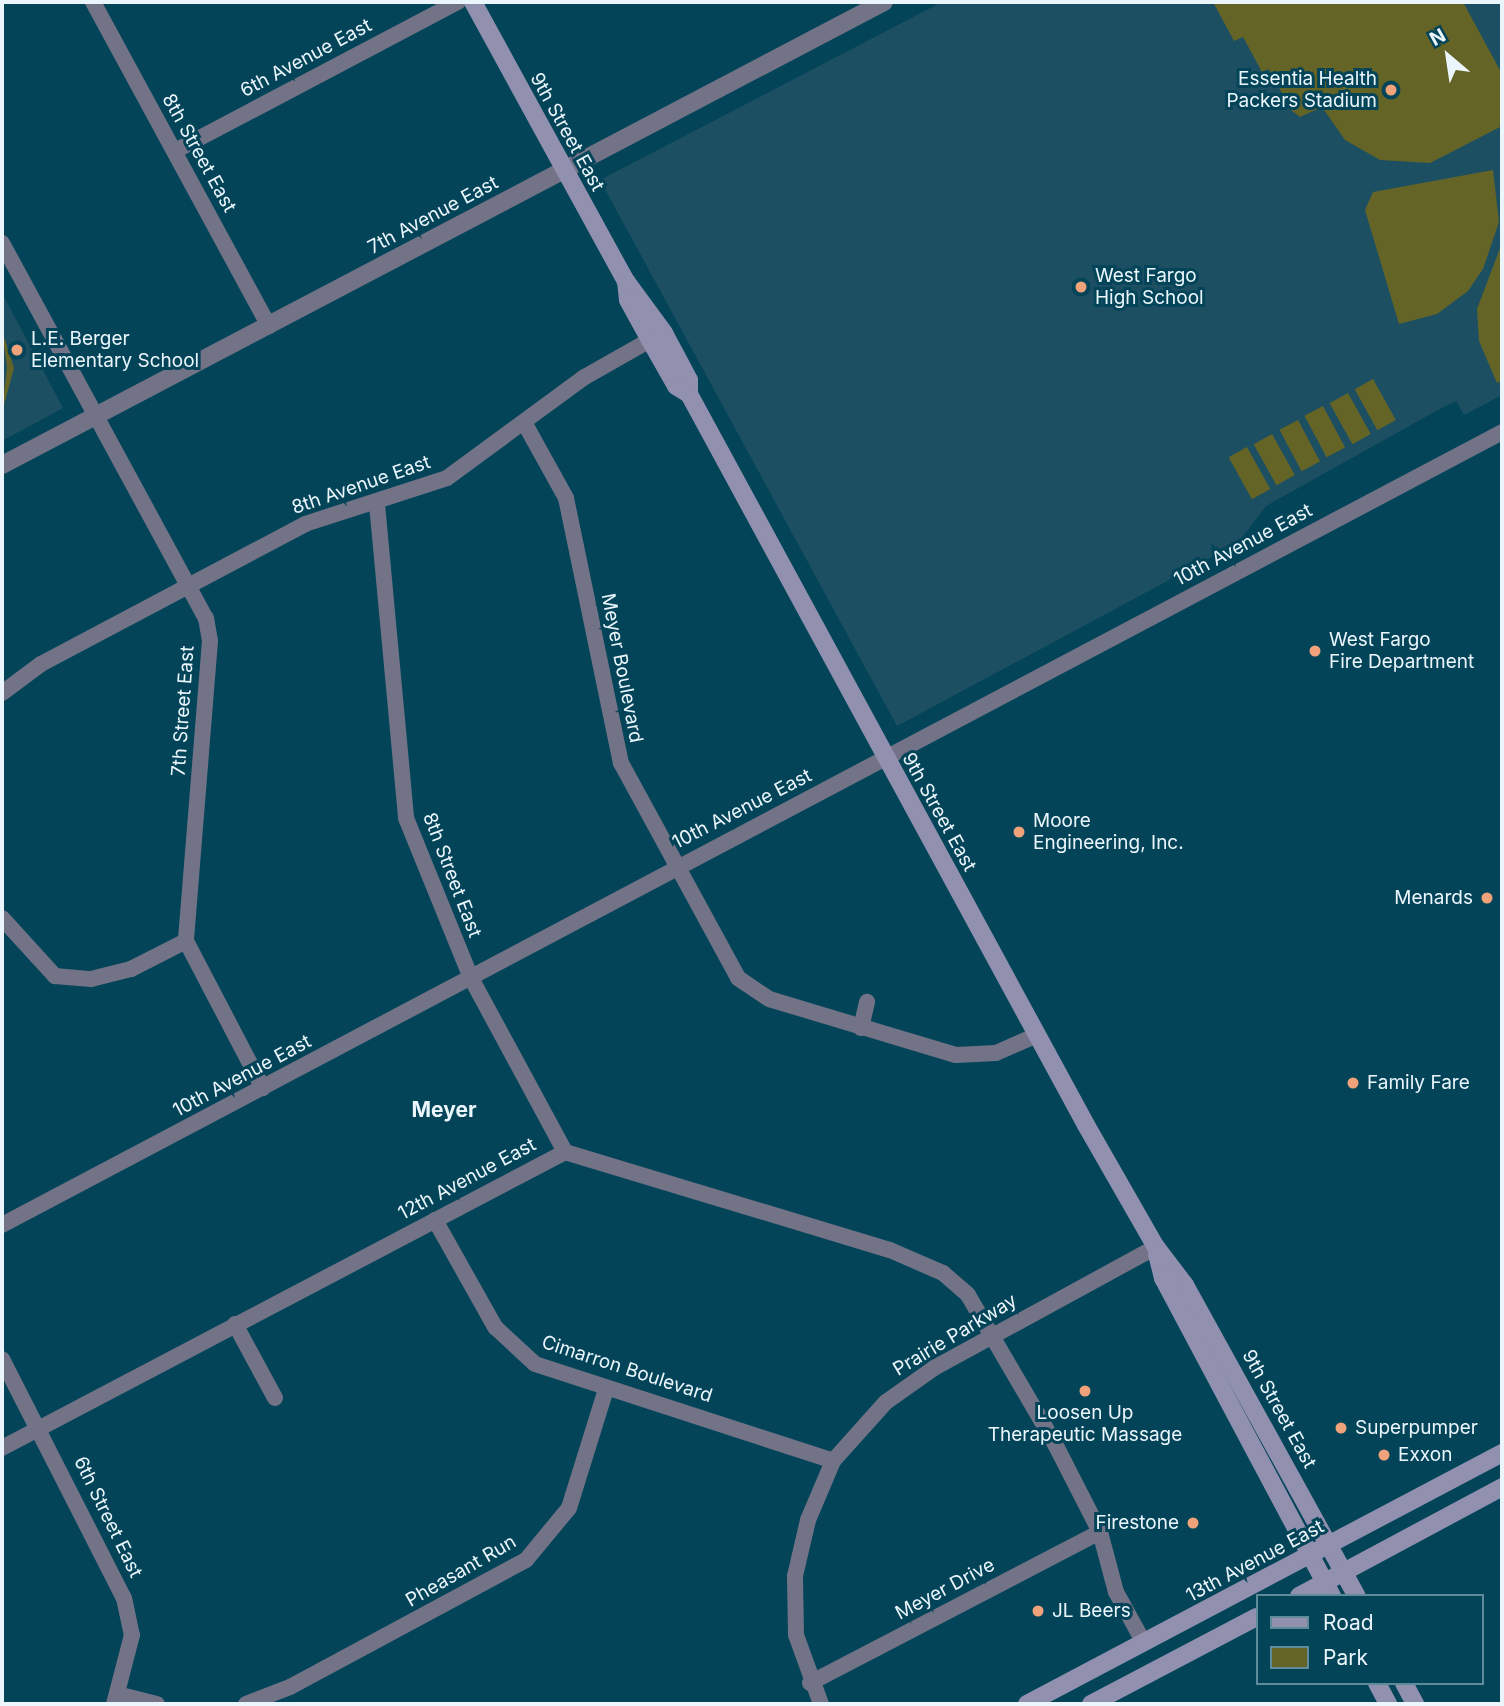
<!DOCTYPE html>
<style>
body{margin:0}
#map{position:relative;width:1504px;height:1706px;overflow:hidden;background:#034459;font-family:Inter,sans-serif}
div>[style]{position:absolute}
.built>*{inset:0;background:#1d4f63}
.green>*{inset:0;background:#656427;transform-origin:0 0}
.minor>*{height:16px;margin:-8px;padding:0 8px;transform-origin:8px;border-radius:8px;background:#737387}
.tertiary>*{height:18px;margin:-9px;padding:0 9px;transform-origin:9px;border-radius:9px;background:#737387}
.secondary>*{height:18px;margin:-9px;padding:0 9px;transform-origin:9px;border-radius:9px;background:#9190af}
.dots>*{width:19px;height:19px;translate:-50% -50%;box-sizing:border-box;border:4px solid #034459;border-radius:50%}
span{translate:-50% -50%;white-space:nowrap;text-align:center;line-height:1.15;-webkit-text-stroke:6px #034459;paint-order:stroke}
.street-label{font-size:19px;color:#ebf6fc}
.poi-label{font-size:19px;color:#ebf6fc}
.right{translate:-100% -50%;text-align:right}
.left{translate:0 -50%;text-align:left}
.neighbourhood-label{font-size:21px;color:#ebf6fc;font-weight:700}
.frame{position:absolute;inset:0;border:4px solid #ebf6fc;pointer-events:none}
.legend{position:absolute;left:1256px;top:1594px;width:228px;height:91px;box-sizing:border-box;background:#034459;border:2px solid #608b9a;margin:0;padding:9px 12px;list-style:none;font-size:21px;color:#ebf6fc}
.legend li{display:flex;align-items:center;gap:14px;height:35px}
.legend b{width:35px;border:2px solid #608b9a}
.north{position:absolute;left:1413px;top:21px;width:70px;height:70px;-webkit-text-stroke:5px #034459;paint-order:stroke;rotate:331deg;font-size:19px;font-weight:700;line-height:28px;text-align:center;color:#ebf6fc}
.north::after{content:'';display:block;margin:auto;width:24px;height:32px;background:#ebf6fc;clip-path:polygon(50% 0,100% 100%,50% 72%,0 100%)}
</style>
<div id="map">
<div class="built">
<i style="clip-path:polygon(942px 2px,1502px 2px,1502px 395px,1464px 415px,1456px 401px,1436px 411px,1266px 506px,1238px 543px,897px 726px,600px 180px)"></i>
<i style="clip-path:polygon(2px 293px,63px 408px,2px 441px)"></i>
</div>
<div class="green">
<i style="clip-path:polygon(1213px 2px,1463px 2px,1502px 74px,1502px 126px,1430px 163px,1380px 160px,1345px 140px,1322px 107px,1300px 117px,1291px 110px,1269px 69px,1262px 72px,1243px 37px,1234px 41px)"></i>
<i style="clip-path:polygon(1493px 170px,1499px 222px,1483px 269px,1468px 291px,1437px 314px,1399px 324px,1365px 210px,1373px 192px)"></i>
<i style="clip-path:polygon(1502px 243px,1502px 380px,1497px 383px,1479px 341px,1477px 309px)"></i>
<i style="clip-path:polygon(2px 331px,14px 368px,2px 412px,7px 367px)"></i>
<i style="left:1373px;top:379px;width:47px;height:21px;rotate:61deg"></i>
<i style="left:1348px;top:393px;width:47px;height:21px;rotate:61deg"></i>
<i style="left:1323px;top:406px;width:47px;height:21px;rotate:62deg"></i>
<i style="left:1298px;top:420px;width:47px;height:21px;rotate:62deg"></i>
<i style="left:1272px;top:434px;width:47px;height:21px;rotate:61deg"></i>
<i style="left:1247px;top:447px;width:48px;height:21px;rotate:61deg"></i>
</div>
<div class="minor">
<i style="left:93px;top:2px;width:369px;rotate:61.5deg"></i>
<i style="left:175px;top:151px;width:320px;rotate:-27.8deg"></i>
<i style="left:2px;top:243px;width:427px;rotate:61.5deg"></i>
<i style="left:206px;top:618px;width:23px;rotate:80deg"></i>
<i style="left:210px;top:641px;width:301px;rotate:94.6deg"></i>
<i style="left:186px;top:941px;width:166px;rotate:62.4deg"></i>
<i style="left:525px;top:424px;width:85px;rotate:61deg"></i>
<i style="left:566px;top:498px;width:271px;rotate:78.3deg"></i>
<i style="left:621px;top:763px;width:245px;rotate:61.4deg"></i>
<i style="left:738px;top:978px;width:37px;rotate:34deg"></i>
<i style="left:769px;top:999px;width:195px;rotate:16.7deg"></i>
<i style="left:956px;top:1055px;width:40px;rotate:-2.9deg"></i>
<i style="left:996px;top:1053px;width:45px;rotate:-23.7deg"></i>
<i style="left:377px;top:504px;width:315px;rotate:84.7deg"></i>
<i style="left:406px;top:818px;width:173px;rotate:67.9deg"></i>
<i style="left:471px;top:978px;width:198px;rotate:61.6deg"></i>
<i style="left:2px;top:693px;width:49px;rotate:-36.6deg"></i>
<i style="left:41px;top:664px;width:299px;rotate:-27.9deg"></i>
<i style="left:305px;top:524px;width:149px;rotate:-17.9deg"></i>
<i style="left:447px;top:478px;width:169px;rotate:-36.3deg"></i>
<i style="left:583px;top:378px;width:77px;rotate:-29.6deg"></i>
<i style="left:2px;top:918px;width:79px;rotate:47.6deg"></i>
<i style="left:55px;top:976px;width:36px;rotate:5deg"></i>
<i style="left:91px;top:979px;width:41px;rotate:-14deg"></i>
<i style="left:131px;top:969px;width:62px;rotate:-27deg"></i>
<i style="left:861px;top:1028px;width:27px;rotate:-77deg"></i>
<i style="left:435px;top:1220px;width:123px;rotate:60.7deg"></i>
<i style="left:495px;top:1327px;width:54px;rotate:42.8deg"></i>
<i style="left:535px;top:1364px;width:313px;rotate:18deg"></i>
<i style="left:2px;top:1225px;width:1697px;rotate:-27.86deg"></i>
<i style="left:235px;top:1324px;width:84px;rotate:61.6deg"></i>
<i style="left:2px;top:1359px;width:268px;rotate:63deg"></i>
<i style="left:124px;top:1598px;width:38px;rotate:78deg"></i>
<i style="left:132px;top:1635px;width:71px;rotate:104.6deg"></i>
<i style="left:2px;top:1448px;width:636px;rotate:-27.73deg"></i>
<i style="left:565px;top:1152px;width:339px;rotate:16.8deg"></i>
<i style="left:890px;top:1250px;width:58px;rotate:23.5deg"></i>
<i style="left:943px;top:1273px;width:33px;rotate:41deg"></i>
<i style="left:968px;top:1295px;width:173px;rotate:59.7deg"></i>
<i style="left:1055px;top:1444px;width:99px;rotate:62.9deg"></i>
<i style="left:1100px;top:1532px;width:62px;rotate:75.1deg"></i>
<i style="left:1116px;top:1592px;width:58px;rotate:61.2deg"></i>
<i style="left:810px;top:1683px;width:327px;rotate:-27.5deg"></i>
<i style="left:117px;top:1694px;width:41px;rotate:14deg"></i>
<i style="left:246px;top:1704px;width:47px;rotate:-21.1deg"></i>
<i style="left:290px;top:1687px;width:268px;rotate:-28.3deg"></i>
<i style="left:526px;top:1560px;width:67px;rotate:-50.4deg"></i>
<i style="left:569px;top:1508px;width:125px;rotate:-72.7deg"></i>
<i style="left:821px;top:1704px;width:73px;rotate:-109.9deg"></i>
<i style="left:796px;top:1635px;width:59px;rotate:-91deg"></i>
<i style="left:795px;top:1576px;width:57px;rotate:-76.9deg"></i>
<i style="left:808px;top:1520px;width:64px;rotate:-67deg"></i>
<i style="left:833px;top:1461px;width:79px;rotate:-48.1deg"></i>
<i style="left:886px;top:1402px;width:59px;rotate:-35.3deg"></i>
<i style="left:934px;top:1368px;width:253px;rotate:-28.6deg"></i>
</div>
<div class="tertiary">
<i style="left:2px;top:465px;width:996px;rotate:-27.7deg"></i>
</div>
<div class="secondary">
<i style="left:473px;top:2px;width:318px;rotate:61.3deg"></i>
<i style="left:626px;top:281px;width:64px;rotate:53.8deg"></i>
<i style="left:664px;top:333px;width:53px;rotate:62deg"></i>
<i style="left:689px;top:380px;width:14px;rotate:90deg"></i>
<i style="left:689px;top:394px;width:832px;rotate:61.49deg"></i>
<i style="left:1086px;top:1125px;width:141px;rotate:60.2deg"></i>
<i style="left:1156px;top:1247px;width:48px;rotate:52.7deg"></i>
<i style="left:1185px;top:1285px;width:355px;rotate:61.1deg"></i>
<i style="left:626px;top:281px;width:19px;rotate:84deg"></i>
<i style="left:628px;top:300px;width:46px;rotate:61.2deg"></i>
<i style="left:650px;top:340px;width:53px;rotate:60.5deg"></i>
<i style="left:676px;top:386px;width:15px;rotate:32deg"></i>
<i style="left:1157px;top:1254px;width:25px;rotate:76deg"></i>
<i style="left:1163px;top:1278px;width:360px;rotate:62deg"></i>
<i style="left:1299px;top:1596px;width:230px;rotate:-28.2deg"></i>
<i style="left:1377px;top:1683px;width:24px;rotate:62deg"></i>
<i style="left:1404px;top:1683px;width:24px;rotate:62deg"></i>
<i style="left:1027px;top:1704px;width:537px;rotate:-27.85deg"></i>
<i style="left:1091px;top:1704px;width:187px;rotate:-27.7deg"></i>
</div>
<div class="dots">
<i style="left:1391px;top:90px;background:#f0a27a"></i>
<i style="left:1081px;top:287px;background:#f0a27a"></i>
<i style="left:17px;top:350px;background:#f0a27a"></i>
<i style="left:1315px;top:651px;background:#f0a27a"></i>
<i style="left:1019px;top:832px;background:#f0a27a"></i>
<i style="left:1487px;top:898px;background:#f0a27a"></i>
<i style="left:1353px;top:1083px;background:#f0a27a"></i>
<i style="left:1085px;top:1391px;background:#f0a27a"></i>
<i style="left:1341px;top:1428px;background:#f0a27a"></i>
<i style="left:1384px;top:1455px;background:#f0a27a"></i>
<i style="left:1193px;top:1523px;background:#f0a27a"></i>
<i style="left:1038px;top:1611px;background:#f0a27a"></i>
</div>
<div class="street-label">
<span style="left:306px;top:58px;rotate:-28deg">6th Avenue East</span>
<span style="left:567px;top:132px;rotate:61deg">9th Street East</span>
<span style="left:199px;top:153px;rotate:61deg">8th Street East</span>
<span style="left:433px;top:215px;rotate:-28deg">7th Avenue East</span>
<span style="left:361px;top:485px;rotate:-19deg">8th Avenue East</span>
<span style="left:1243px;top:545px;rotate:-28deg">10th Avenue East</span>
<span style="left:622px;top:668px;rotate:79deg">Meyer Boulevard</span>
<span style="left:183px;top:711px;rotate:-86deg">7th Street East</span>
<span style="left:742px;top:809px;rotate:-27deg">10th Avenue East</span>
<span style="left:939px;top:812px;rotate:61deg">9th Street East</span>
<span style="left:452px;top:875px;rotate:69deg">8th Street East</span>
<span style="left:242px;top:1076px;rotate:-28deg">10th Avenue East</span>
<span style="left:467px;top:1179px;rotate:-28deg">12th Avenue East</span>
<span style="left:955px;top:1335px;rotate:-31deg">Prairie Parkway</span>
<span style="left:627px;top:1369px;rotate:18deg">Cimarron Boulevard</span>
<span style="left:1279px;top:1409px;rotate:61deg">9th Street East</span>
<span style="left:108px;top:1517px;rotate:64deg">6th Street East</span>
<span style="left:1255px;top:1561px;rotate:-28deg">13th Avenue East</span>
<span style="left:461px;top:1571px;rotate:-30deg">Pheasant Run</span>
<span style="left:945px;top:1589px;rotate:-28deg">Meyer Drive</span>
</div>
<div class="poi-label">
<span class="right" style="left:1377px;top:90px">Essentia Health<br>Packers Stadium</span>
<span class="left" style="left:1095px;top:287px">West Fargo<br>High School</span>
<span class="left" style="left:31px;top:350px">L.E. Berger<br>Elementary School</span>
<span class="left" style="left:1329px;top:651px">West Fargo<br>Fire Department</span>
<span class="left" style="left:1033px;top:832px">Moore<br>Engineering, Inc.</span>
<span class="right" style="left:1473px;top:898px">Menards</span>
<span class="left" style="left:1367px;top:1083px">Family Fare</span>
<span style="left:1085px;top:1424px">Loosen Up<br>Therapeutic Massage</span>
<span class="left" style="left:1355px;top:1428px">Superpumper</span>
<span class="left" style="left:1398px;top:1455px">Exxon</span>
<span class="right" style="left:1179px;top:1523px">Firestone</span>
<span class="left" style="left:1052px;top:1611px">JL Beers</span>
</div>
<div class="neighbourhood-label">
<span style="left:444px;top:1110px">Meyer</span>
</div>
<div class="frame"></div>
<ul class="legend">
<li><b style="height:9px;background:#9190af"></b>Road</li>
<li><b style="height:19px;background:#656427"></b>Park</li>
</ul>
<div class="north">N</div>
</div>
